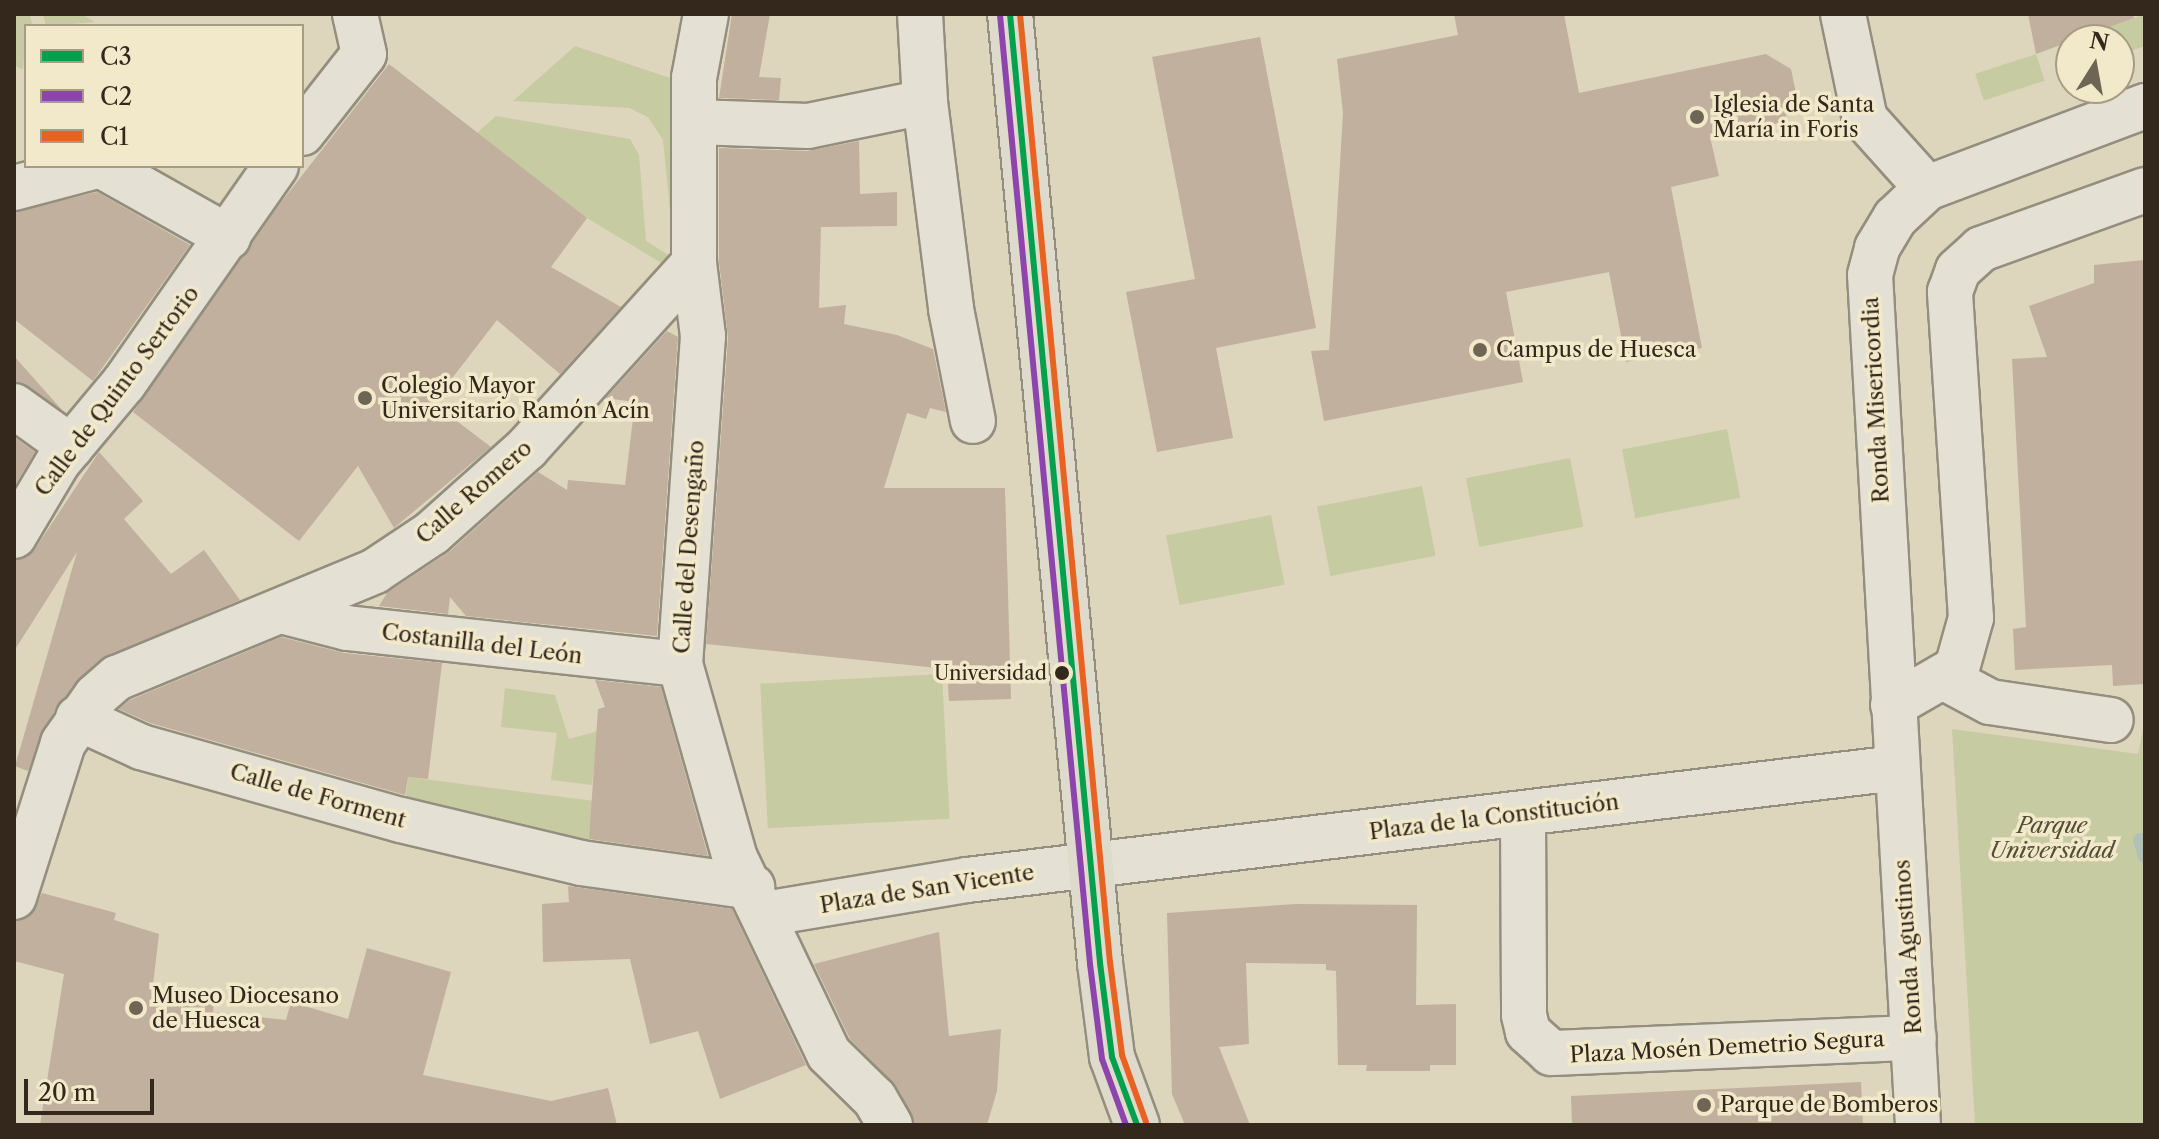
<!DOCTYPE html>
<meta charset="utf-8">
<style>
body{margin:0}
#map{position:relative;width:2159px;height:1139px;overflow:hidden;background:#ddd5bc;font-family:"Libre Caslon Text",serif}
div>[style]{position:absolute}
.green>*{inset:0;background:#c7cba2;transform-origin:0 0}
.stream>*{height:14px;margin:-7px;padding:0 7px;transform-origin:7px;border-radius:7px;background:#b1c1b8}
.building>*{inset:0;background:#c0b09d}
.roads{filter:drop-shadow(2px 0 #938e7e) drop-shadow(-2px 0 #938e7e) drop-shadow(0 2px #938e7e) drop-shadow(0 -2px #938e7e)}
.minor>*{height:44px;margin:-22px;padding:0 22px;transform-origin:22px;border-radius:22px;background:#e4e0d3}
.major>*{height:44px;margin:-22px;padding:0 22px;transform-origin:22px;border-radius:22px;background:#dfdbcc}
.bus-1>*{height:6px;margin:-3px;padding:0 3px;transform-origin:3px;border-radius:3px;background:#03a04e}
.bus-2>*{height:6px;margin:-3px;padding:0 3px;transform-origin:3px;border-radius:3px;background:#8e44ad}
.bus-3>*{height:6px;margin:-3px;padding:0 3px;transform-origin:3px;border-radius:3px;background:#e86222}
.dots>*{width:22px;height:22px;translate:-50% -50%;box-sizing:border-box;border:4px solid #f2e9ca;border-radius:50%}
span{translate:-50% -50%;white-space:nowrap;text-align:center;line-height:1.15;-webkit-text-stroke:7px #f2e9ca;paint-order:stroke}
.bus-label{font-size:20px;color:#34281d}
.right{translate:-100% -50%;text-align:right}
.poi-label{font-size:22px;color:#34281d}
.left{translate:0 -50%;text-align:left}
.street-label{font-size:22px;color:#34281d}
.park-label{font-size:22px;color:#544e39;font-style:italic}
.frame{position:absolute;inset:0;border:16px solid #34281d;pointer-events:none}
.legend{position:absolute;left:24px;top:24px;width:280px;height:144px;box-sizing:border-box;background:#f2e9ca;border:2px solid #a69c85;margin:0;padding:10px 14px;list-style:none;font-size:24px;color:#34281d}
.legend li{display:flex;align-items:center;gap:16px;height:40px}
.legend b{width:40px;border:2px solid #a69c85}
.north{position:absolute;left:2055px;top:24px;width:80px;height:80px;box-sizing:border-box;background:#f2e9ca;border:2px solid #a69c85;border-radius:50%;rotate:11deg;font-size:22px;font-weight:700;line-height:32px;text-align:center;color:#34281d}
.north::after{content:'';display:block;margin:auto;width:28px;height:36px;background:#6f6555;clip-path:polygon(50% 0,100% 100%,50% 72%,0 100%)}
.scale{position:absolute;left:24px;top:1079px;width:130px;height:36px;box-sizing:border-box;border:4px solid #34281d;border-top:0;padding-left:10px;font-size:24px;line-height:28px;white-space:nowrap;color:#34281d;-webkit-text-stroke:6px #f2e9ca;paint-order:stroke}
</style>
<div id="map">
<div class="green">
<i style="clip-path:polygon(14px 14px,29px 14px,33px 26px,26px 26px,23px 70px,14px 65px)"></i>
<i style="clip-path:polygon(43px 14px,81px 14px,95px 22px,46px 26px)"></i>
<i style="clip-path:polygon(2145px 14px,2145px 46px,2119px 55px,2119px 40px,2074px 40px)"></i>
<i style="clip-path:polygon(2071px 41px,2071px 72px,2067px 73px,2058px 46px)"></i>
<i style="clip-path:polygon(575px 46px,676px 80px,672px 230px,663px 140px,648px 117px,629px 108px,513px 101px)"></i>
<i style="left:2036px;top:54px;width:28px;height:64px;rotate:72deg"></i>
<i style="clip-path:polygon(496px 116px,630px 139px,639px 155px,646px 241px,673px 258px,673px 270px,587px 218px,477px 133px)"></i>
<i style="left:1727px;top:429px;width:70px;height:107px;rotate:79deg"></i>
<i style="left:1570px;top:458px;width:70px;height:106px;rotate:79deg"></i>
<i style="left:1422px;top:486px;width:71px;height:107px;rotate:79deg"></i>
<i style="left:1271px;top:515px;width:71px;height:107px;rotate:79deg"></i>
<i style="left:942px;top:674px;width:145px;height:182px;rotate:87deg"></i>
<i style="clip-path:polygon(505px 688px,555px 695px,569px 739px,598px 731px,592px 785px,551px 780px,557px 733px,501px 727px)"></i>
<i style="clip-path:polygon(2145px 720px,2145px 1125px,1975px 1125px,1952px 729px,2138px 754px)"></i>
<i style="clip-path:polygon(408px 777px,594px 801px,587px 850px,405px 802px)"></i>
</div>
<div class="stream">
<i style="left:2140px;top:840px;width:17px;rotate:73deg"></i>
</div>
<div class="building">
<i style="clip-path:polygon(732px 14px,770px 14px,759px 77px,781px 78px,779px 100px,719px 98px)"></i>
<i style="clip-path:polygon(1454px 14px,1564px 14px,1579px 93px,1766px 54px,1791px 69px,1797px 98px,1782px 122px,1711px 141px,1719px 176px,1671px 187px,1702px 348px,1626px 362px,1609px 272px,1506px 292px,1523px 382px,1324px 421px,1311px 351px,1329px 350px,1343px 113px,1337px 59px,1458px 35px)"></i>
<i style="clip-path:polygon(2028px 14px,2133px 14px,2134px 18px,2036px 54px)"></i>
<i style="clip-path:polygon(1260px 37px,1316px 328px,1216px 348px,1233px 438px,1157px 452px,1126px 292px,1195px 279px,1152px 57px)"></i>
<i style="clip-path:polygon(389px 64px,587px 218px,551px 267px,621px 307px,560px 374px,497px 320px,433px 403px,491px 447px,394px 528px,358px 466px,299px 541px,133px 412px,279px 205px)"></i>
<i style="clip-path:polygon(859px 141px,860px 194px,897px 192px,897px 226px,821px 227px,819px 308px,846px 305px,844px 324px,897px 335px,933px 349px,946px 412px,930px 408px,926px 419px,907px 413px,884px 488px,1005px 488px,1011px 699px,949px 701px,947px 669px,706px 644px,728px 338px,719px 261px,719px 148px,807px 151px)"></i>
<i style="clip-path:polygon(97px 192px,190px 245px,93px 381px,14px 319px,14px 212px)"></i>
<i style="clip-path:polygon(2145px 260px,2145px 684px,2113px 686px,2112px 665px,2015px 670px,2013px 629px,2026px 627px,2012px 359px,2047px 357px,2029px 306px,2094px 283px,2094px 265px)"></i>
<i style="clip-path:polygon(667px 331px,678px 337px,657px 636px,466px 616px,450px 597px,448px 614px,379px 606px,387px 593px,449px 552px,538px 472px,567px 490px,568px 480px,625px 485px,635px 402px,606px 398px)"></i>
<i style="clip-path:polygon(14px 356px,62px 410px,14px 381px)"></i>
<i style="clip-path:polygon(14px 437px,35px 452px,14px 487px)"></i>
<i style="clip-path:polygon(99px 452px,143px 501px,124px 519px,171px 574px,204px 550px,240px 600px,101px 659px,56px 707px,28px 771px,15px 766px,77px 552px,14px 651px,14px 561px,35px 549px)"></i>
<i style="clip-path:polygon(281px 637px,344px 653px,442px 663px,428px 779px,408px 777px,405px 795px,150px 723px,119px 709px,130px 700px)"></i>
<i style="clip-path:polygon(595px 680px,661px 687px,708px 856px,589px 839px,598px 709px,605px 707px)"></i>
<i style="clip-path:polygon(568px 886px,732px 909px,806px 1065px,720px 1099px,698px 1031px,650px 1044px,630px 959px,543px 962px,542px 904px,569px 902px)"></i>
<i style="clip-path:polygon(42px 893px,116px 913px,114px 920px,159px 934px,152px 993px,214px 1000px,213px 1012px,286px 1020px,291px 1002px,348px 1019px,367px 948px,451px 972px,423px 1075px,551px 1101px,608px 1088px,617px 1125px,40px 1125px,64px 974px,14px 961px,14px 921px,31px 915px)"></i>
<i style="clip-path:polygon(1296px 904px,1417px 905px,1416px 1005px,1456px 1004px,1456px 1065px,1430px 1065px,1430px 1071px,1366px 1071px,1367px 1065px,1338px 1065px,1336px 971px,1326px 970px,1326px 964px,1246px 963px,1249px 1044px,1219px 1047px,1250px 1125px,1185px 1125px,1172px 1094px,1167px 913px)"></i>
<i style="clip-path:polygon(939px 932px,949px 1036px,1001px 1029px,997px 1091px,987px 1125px,915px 1125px,896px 1086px,850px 1039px,814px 964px)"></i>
<i style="clip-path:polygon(1861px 1082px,1863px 1125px,1572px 1125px,1571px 1096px)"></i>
</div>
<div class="roads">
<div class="minor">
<i style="left:706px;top:14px;width:65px;rotate:100.6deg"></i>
<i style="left:694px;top:78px;width:185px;rotate:90deg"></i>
<i style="left:694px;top:263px;width:74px;rotate:83deg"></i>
<i style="left:703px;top:336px;width:329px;rotate:94deg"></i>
<i style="left:680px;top:664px;width:202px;rotate:74.2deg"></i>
<i style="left:735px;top:858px;width:217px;rotate:64.4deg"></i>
<i style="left:829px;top:1054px;width:64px;rotate:44.4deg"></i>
<i style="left:875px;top:1099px;width:30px;rotate:60deg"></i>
<i style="left:920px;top:14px;width:88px;rotate:86.7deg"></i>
<i style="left:925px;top:102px;width:209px;rotate:82.8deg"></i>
<i style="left:951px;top:309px;width:114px;rotate:78.9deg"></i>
<i style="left:1843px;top:14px;width:107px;rotate:78.2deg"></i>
<i style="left:1865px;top:119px;width:93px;rotate:48.1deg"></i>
<i style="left:695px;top:122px;width:113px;rotate:2deg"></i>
<i style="left:808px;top:126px;width:119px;rotate:-11.6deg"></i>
<i style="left:302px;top:133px;width:100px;rotate:-51.9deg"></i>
<i style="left:364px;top:54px;width:41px;rotate:-102.7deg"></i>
<i style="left:102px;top:166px;width:145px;rotate:29.4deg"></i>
<i style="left:14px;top:188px;width:86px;rotate:-14.8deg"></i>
<i style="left:14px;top:406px;width:70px;rotate:35.7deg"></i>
<i style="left:14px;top:536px;width:86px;rotate:-59.3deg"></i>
<i style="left:58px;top:462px;width:103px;rotate:-50.1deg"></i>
<i style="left:124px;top:383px;width:265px;rotate:-55deg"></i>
<i style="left:285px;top:612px;width:64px;rotate:14.5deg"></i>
<i style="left:347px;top:628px;width:335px;rotate:6.2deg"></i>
<i style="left:1945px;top:678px;width:51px;rotate:28.1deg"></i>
<i style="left:1990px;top:702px;width:122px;rotate:8.5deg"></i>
<i style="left:1893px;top:705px;width:74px;rotate:-30deg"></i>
<i style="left:1957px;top:668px;width:52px;rotate:-74.4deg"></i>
<i style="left:1971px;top:618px;width:327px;rotate:-93.7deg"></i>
<i style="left:1950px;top:292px;width:23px;rotate:-70deg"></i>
<i style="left:1958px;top:270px;width:31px;rotate:-42deg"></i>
<i style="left:1981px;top:249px;width:174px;rotate:-19.8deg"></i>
<i style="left:78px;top:718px;width:69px;rotate:24.7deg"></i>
<i style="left:141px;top:747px;width:270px;rotate:15.7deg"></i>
<i style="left:401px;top:820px;width:185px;rotate:13.4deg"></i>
<i style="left:581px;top:863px;width:173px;rotate:8deg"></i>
<i style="left:1523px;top:814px;width:201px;rotate:89.7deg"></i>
<i style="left:1524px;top:1015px;width:17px;rotate:77deg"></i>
<i style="left:1528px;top:1032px;width:31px;rotate:42deg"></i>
<i style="left:1551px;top:1053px;width:363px;rotate:-2.4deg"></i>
<i style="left:14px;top:897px;width:162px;rotate:-72.3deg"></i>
<i style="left:63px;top:743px;width:57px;rotate:-54.9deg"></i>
<i style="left:96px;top:696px;width:28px;rotate:-41deg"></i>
<i style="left:117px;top:678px;width:279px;rotate:-22.5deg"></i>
<i style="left:375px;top:571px;width:69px;rotate:-33.7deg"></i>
<i style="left:432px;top:533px;width:127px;rotate:-41.8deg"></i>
<i style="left:527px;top:448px;width:249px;rotate:-47.9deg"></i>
<i style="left:764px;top:914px;width:206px;rotate:-9.5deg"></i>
<i style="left:967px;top:880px;width:937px;rotate:-6.87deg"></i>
<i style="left:1918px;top:1125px;width:851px;rotate:-93.23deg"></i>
<i style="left:1870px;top:275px;width:28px;rotate:-75deg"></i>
<i style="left:1877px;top:248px;width:35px;rotate:-59deg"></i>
<i style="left:1895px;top:218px;width:44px;rotate:-43.2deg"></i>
<i style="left:1927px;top:188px;width:233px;rotate:-20.6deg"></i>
</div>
<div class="major">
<i style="left:1010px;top:14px;width:953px;rotate:84.58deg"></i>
<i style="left:1100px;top:963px;width:95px;rotate:82.7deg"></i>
<i style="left:1112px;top:1057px;width:72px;rotate:69.8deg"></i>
</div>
</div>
<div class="bus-1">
<i style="left:1010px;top:14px;width:953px;rotate:84.58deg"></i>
<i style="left:1100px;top:963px;width:95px;rotate:82.7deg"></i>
<i style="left:1112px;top:1057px;width:72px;rotate:69.8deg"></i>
</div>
<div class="bus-2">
<i style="left:1000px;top:15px;width:953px;rotate:84.58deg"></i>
<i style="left:1090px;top:964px;width:96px;rotate:82.8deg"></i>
<i style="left:1102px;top:1059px;width:70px;rotate:70deg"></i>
</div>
<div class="bus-3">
<i style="left:1020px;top:14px;width:952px;rotate:84.58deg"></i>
<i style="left:1110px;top:962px;width:94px;rotate:82.6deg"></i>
<i style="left:1122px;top:1055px;width:71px;rotate:70.3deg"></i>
</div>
<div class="dots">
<i style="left:1697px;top:117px;background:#6f6555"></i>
<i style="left:1480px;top:350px;background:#6f6555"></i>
<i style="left:365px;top:398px;background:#6f6555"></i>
<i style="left:1062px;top:673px;background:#34281d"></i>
<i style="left:136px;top:1008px;background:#6f6555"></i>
<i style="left:1704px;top:1105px;background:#6f6555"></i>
</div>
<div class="bus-label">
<span class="right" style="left:1047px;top:673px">Universidad</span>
</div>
<div class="poi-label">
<span class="left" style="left:1713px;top:117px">Iglesia de Santa<br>María in Foris</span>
<span class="left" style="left:1496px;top:350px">Campus de Huesca</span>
<span class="left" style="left:381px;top:398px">Colegio Mayor<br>Universitario Ramón Acín</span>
<span class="left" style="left:152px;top:1008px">Museo Diocesano<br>de Huesca</span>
<span class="left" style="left:1720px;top:1105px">Parque de Bomberos</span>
</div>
<div class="street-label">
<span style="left:117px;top:391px;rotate:-53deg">Calle de Quinto Sertorio</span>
<span style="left:1876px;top:400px;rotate:-93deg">Ronda Misericordia</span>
<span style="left:474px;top:492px;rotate:-41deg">Calle Romero</span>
<span style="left:689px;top:547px;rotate:-86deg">Calle del Desengaño</span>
<span style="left:482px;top:644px;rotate:7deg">Costanilla del León</span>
<span style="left:318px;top:796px;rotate:16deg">Calle de Forment</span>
<span style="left:1494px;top:817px;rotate:-7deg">Plaza de la Constitución</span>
<span style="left:927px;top:889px;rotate:-9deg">Plaza de San Vicente</span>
<span style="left:1908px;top:947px;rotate:-94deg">Ronda Agustinos</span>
<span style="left:1727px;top:1047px;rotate:-3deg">Plaza Mosén Demetrio Segura</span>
</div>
<div class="park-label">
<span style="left:2052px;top:838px">Parque<br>Universidad</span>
</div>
<div class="frame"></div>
<ul class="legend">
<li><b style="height:10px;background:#03a04e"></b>C3</li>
<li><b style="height:10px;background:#8e44ad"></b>C2</li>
<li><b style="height:10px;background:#e86222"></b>C1</li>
</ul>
<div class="north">N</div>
<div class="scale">20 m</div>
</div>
